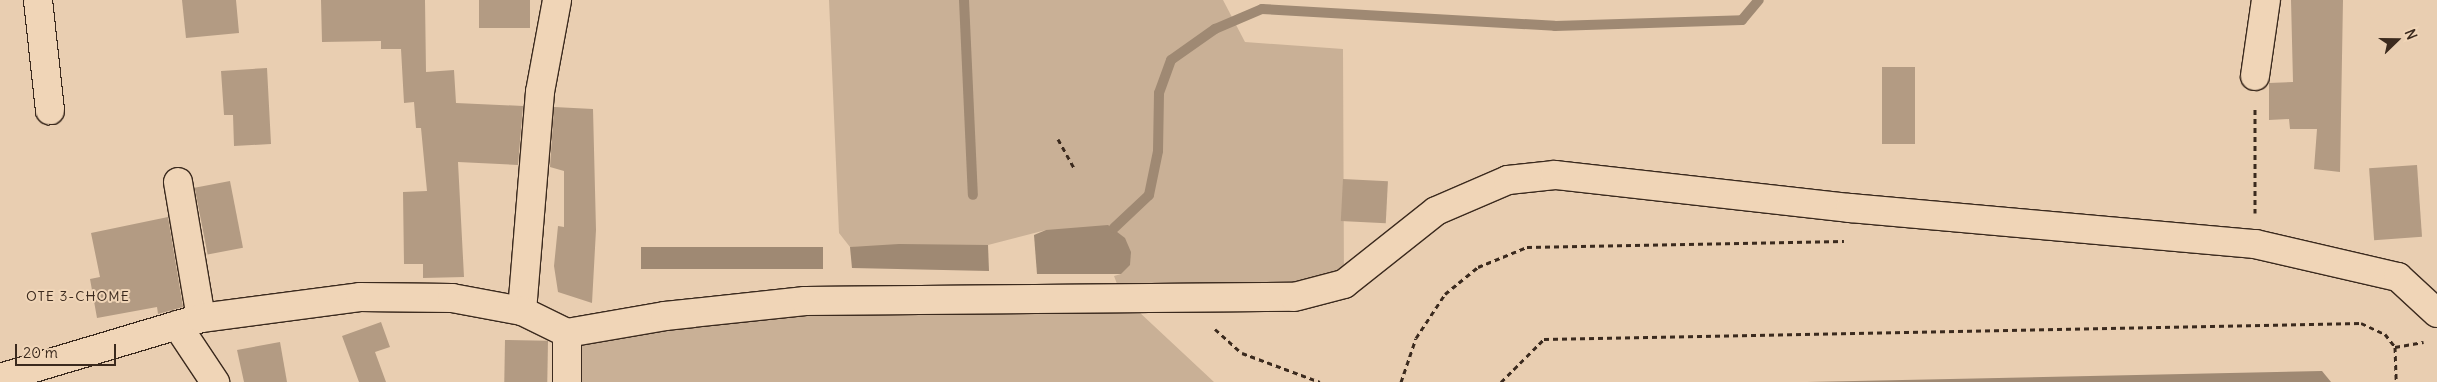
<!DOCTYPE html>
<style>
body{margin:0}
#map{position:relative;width:2437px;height:382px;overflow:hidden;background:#e9ceb1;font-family:Delius,sans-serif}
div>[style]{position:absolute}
.green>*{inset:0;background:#c9b096}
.water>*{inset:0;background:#9f8973;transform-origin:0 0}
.stream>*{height:10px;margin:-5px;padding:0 5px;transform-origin:5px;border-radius:5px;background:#9f8973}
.building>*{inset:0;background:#b39b83;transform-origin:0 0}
.path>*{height:3px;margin-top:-1.5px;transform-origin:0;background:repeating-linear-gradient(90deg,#3b2a1e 0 5px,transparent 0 9px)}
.roads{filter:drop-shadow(1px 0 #3b2a1e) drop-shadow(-1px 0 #3b2a1e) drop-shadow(0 1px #3b2a1e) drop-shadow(0 -1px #3b2a1e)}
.minor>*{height:28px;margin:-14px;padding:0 14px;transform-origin:14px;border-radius:14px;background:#f0d5b7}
span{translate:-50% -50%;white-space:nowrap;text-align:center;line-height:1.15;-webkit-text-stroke:4px #f0d5b7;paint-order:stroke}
.neighbourhood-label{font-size:14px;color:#3b2a1e;letter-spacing:1px}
.north{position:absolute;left:2372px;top:15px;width:50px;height:50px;-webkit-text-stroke:4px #f0d5b7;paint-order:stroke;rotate:68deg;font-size:14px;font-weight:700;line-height:20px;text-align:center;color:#3b2a1e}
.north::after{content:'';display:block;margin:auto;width:18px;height:22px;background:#3b2a1e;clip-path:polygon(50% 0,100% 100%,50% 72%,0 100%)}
.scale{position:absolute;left:15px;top:344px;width:101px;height:22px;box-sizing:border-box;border:2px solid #3b2a1e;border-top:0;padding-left:6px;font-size:15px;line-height:18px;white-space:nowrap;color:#3b2a1e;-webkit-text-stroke:4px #f0d5b7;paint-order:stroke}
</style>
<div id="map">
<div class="green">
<i style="clip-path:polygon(829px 0,1223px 0,1245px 42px,1343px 49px,1344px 284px,1123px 297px,1214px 382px,567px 382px,567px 333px,665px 316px,1122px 297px,1114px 276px,1121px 274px,1046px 230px,988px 245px,850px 247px,839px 233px)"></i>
</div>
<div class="water">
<i style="clip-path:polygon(1108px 225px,1125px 238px,1131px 252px,1130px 265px,1121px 274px,1037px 274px,1034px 235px,1046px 230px)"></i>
<i style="clip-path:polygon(899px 244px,988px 245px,989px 271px,852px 268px,850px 247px)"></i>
<i style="left:823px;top:247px;width:22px;height:182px;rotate:90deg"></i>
<i style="clip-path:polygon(2322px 371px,2331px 382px,1807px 382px)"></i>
</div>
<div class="stream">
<i style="left:964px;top:0;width:195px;rotate:87.4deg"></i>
<i style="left:1114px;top:228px;width:48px;rotate:-43.3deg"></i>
<i style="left:1149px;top:195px;width:45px;rotate:-78.4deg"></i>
<i style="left:1158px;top:151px;width:58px;rotate:-89deg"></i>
<i style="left:1159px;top:93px;width:35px;rotate:-70deg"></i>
<i style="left:1171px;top:60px;width:54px;rotate:-35.2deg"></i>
<i style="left:1215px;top:29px;width:51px;rotate:-23.1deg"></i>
<i style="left:1262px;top:9px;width:293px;rotate:3.3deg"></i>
<i style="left:1555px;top:26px;width:187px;rotate:-1.8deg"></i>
<i style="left:1742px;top:20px;width:26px;rotate:-50deg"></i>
</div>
<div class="building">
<i style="clip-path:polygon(182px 0,236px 0,239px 33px,186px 38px)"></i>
<i style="clip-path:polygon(321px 0,425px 0,426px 72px,454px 70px,456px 103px,523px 106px,518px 165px,458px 162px,464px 277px,423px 278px,423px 264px,404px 264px,403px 192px,427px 191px,421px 128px,416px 128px,414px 102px,404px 103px,401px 49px,381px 49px,381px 41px,322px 42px)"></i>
<i style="left:479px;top:0;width:51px;height:28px"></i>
<i style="clip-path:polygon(2291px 0,2343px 0,2340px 172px,2314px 169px,2317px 129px,2290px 129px,2289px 119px,2269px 120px,2269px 83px,2293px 82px)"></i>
<i style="left:1882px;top:67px;width:33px;height:77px"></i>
<i style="clip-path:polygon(267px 68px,271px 144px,234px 146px,233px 115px,224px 115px,221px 71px)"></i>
<i style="clip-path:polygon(554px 107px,593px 109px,596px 230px,592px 303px,558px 292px,554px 266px,558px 226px,564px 227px,564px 171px,550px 167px)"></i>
<i style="left:2417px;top:165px;width:72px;height:48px;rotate:86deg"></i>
<i style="left:1343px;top:179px;width:45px;height:42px;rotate:3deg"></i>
<i style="left:230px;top:181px;width:68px;height:36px;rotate:79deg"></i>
<i style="clip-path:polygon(168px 217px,183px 307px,158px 314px,157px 307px,97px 318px,90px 279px,100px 277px,91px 233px)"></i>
<i style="clip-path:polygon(381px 322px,390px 347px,375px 352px,386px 382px,359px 382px,342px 336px)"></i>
<i style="left:505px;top:340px;width:43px;height:42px;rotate:1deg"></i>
<i style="clip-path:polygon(280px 342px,287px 382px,244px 382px,237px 350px)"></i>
</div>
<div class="path">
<i style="left:1058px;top:139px;width:35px;rotate:61deg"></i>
<i style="left:2255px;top:213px;width:107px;rotate:-90deg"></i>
<i style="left:1215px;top:329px;width:36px;rotate:42deg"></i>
<i style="left:1242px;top:353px;width:83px;rotate:20.4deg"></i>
<i style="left:2395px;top:347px;width:35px;rotate:88deg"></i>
<i style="left:1401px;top:382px;width:46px;rotate:-71.2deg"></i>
<i style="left:1416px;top:338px;width:53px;rotate:-56.6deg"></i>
<i style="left:1445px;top:294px;width:43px;rotate:-39.3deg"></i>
<i style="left:1478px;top:267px;width:53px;rotate:-22.2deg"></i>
<i style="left:1527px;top:247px;width:317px;rotate:-1.1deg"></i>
<i style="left:1501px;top:382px;width:61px;rotate:-45deg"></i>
<i style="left:1544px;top:339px;width:817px;rotate:-1.12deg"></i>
<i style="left:2361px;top:323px;width:26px;rotate:25deg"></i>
<i style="left:2385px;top:334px;width:16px;rotate:52deg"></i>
<i style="left:2395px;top:347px;width:29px;rotate:-10deg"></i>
</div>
<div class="roads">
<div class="minor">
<i style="left:38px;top:0;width:111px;rotate:83.8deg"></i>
<i style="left:2255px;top:76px;width:77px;rotate:-81.8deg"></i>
<i style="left:178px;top:182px;width:138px;rotate:80.4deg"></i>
<i style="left:522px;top:311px;width:220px;rotate:-85.3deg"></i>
<i style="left:540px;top:92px;width:94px;rotate:-79.5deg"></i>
<i style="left:177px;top:325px;width:69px;rotate:56.3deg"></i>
<i style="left:0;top:378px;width:210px;rotate:-16.6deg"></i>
<i style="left:201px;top:318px;width:160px;rotate:-7.5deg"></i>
<i style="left:360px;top:297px;width:92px;rotate:0.6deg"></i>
<i style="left:452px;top:298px;width:71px;rotate:10.5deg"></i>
<i style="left:522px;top:311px;width:50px;rotate:26.1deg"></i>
<i style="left:567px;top:333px;width:99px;rotate:-9.8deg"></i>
<i style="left:665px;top:316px;width:141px;rotate:-6.1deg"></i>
<i style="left:805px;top:301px;width:489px;rotate:-0.5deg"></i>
<i style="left:1294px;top:297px;width:52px;rotate:-14.6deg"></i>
<i style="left:1344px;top:284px;width:117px;rotate:-38.4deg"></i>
<i style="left:1436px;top:211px;width:78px;rotate:-23.3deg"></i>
<i style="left:1508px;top:180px;width:47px;rotate:-6.1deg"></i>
<i style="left:1555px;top:175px;width:297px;rotate:6.4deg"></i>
<i style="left:1850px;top:208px;width:407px;rotate:5.1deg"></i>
<i style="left:2255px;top:244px;width:147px;rotate:13deg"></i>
<i style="left:2398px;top:277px;width:53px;rotate:42.7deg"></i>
<i style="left:567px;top:382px;width:49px;rotate:-90deg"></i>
</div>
</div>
<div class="neighbourhood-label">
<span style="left:78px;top:296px">OTE 3-CHOME</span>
</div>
<div class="north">N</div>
<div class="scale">20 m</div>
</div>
